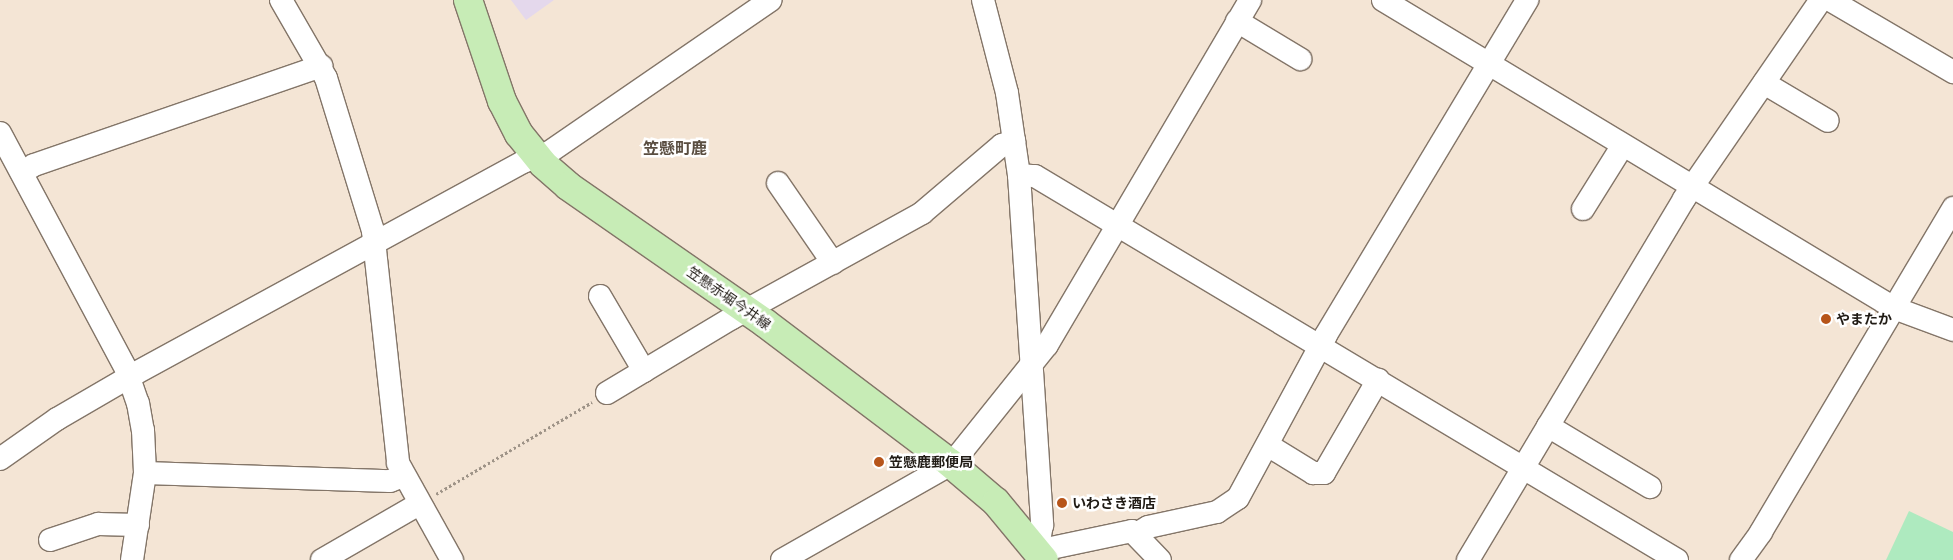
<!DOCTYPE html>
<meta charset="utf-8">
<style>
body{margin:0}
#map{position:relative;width:1953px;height:560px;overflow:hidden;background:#f4e5d5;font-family:Lato,"Noto Sans JP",sans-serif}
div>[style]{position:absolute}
.education>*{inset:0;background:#e4d8ec}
.green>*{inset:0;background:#aeeabf}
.path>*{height:2.5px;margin-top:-1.25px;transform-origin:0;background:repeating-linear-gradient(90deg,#9e9387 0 2.5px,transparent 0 5px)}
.roads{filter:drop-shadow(1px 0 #837568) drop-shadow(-1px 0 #837568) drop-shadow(0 1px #837568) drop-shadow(0 -1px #837568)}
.minor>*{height:22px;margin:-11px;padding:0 11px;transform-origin:11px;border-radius:11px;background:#fff}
.major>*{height:28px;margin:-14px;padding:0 14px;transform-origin:14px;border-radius:14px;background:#c7ecb6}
.dots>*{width:14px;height:14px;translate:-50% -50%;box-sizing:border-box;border:2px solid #fff;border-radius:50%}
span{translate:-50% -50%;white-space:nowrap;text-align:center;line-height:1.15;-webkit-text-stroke:5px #fff;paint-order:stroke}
.street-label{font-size:14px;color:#201b15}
.poi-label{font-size:14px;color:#201b15;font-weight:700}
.left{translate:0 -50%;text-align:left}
.quarter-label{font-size:16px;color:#594d40;font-weight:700}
</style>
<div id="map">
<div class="education">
<i style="clip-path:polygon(511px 0,554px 0,526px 20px)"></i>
</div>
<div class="green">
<i style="clip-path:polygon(1909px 511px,1953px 532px,1953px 560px,1886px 560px)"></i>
</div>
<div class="path">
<i style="left:436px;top:494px;width:181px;rotate:-30.5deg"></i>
</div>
<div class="roads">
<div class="minor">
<i style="left:281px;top:0;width:90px;rotate:60deg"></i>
<i style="left:326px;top:78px;width:160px;rotate:72.9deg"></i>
<i style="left:373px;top:231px;width:233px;rotate:83.8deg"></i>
<i style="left:398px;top:463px;width:111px;rotate:60.9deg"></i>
<i style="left:983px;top:0;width:96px;rotate:75.5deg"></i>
<i style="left:1007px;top:93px;width:83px;rotate:81.7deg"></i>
<i style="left:1019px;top:175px;width:351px;rotate:86.2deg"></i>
<i style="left:1042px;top:525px;width:26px;rotate:101deg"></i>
<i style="left:1383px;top:0;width:597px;rotate:31.08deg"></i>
<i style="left:1894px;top:308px;width:63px;rotate:20.4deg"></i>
<i style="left:1830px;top:0;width:143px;rotate:30.3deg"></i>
<i style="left:1237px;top:21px;width:74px;rotate:31.1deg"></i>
<i style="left:1764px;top:83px;width:74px;rotate:30.7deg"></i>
<i style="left:0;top:133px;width:268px;rotate:61.9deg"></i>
<i style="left:126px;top:369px;width:36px;rotate:71deg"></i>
<i style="left:138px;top:403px;width:27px;rotate:80deg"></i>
<i style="left:143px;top:430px;width:43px;rotate:87.3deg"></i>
<i style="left:145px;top:473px;width:88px;rotate:98.5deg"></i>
<i style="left:22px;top:173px;width:14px;rotate:-34deg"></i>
<i style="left:34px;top:165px;width:304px;rotate:-19deg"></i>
<i style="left:1019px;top:175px;width:16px;rotate:4deg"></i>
<i style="left:1035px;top:176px;width:748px;rotate:30.88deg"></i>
<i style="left:778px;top:183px;width:97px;rotate:55.5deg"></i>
<i style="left:1583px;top:209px;width:75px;rotate:-58deg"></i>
<i style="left:600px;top:296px;width:87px;rotate:59.6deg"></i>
<i style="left:607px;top:393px;width:146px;rotate:-31deg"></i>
<i style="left:732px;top:318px;width:217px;rotate:-28.9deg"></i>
<i style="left:922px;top:213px;width:105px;rotate:-40.4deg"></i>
<i style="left:1002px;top:145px;width:13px;rotate:-18deg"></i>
<i style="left:1548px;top:426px;width:119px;rotate:30.9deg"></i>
<i style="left:1269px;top:446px;width:52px;rotate:31.5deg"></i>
<i style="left:1313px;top:473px;width:11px"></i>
<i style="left:1324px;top:473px;width:108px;rotate:-59.9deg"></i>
<i style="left:0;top:459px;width:70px;rotate:-35.1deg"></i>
<i style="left:57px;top:419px;width:91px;rotate:-30.2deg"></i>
<i style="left:136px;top:373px;width:441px;rotate:-28.6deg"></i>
<i style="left:523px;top:162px;width:27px;rotate:-20deg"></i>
<i style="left:548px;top:153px;width:270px;rotate:-34.5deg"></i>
<i style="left:145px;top:473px;width:245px;rotate:1.9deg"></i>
<i style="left:390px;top:481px;width:14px;rotate:-21deg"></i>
<i style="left:1136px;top:534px;width:14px;rotate:-30deg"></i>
<i style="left:1148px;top:527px;width:71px;rotate:-12.3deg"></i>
<i style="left:1217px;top:512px;width:25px;rotate:-34deg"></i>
<i style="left:1238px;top:498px;width:185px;rotate:-61.6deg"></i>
<i style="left:1326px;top:335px;width:391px;rotate:-59deg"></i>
<i style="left:50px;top:540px;width:51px;rotate:-18.4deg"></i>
<i style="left:98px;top:524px;width:40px;rotate:1.4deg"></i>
<i style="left:1037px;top:551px;width:97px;rotate:-11.9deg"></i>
<i style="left:1132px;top:531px;width:40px;rotate:46deg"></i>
<i style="left:322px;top:560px;width:112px;rotate:-30deg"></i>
<i style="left:782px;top:560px;width:189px;rotate:-29.6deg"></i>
<i style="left:946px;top:467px;width:16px;rotate:-43deg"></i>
<i style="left:958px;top:456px;width:142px;rotate:-51.3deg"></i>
<i style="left:1047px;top:345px;width:400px;rotate:-59.5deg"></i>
<i style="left:1468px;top:560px;width:421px;rotate:-59.1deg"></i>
<i style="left:1684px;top:199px;width:242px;rotate:-55.5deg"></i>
<i style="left:1741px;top:560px;width:34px;rotate:-54deg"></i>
<i style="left:1761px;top:532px;width:377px;rotate:-59.3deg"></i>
</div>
<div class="major">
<i style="left:468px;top:0;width:107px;rotate:71.4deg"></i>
<i style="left:502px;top:101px;width:37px;rotate:63deg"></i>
<i style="left:519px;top:134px;width:38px;rotate:51deg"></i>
<i style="left:543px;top:164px;width:33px;rotate:41deg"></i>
<i style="left:568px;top:186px;width:240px;rotate:34.8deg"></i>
<i style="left:765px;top:323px;width:232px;rotate:37.1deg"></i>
<i style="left:950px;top:463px;width:60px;rotate:40.3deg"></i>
<i style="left:996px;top:502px;width:75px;rotate:50.4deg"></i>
</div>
</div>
<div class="dots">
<i style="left:1826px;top:319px;background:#b7551a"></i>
<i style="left:879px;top:462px;background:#b7551a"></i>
<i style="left:1062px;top:503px;background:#b7551a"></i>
</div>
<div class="street-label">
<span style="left:729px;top:298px;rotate:35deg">笠懸赤堀今井線</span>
</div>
<div class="poi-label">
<span class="left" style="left:1836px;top:319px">やまたか</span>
<span class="left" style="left:889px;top:462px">笠懸鹿郵便局</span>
<span class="left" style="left:1072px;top:503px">いわさき酒店</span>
</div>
<div class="quarter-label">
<span style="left:675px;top:148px">笠懸町鹿</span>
</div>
</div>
